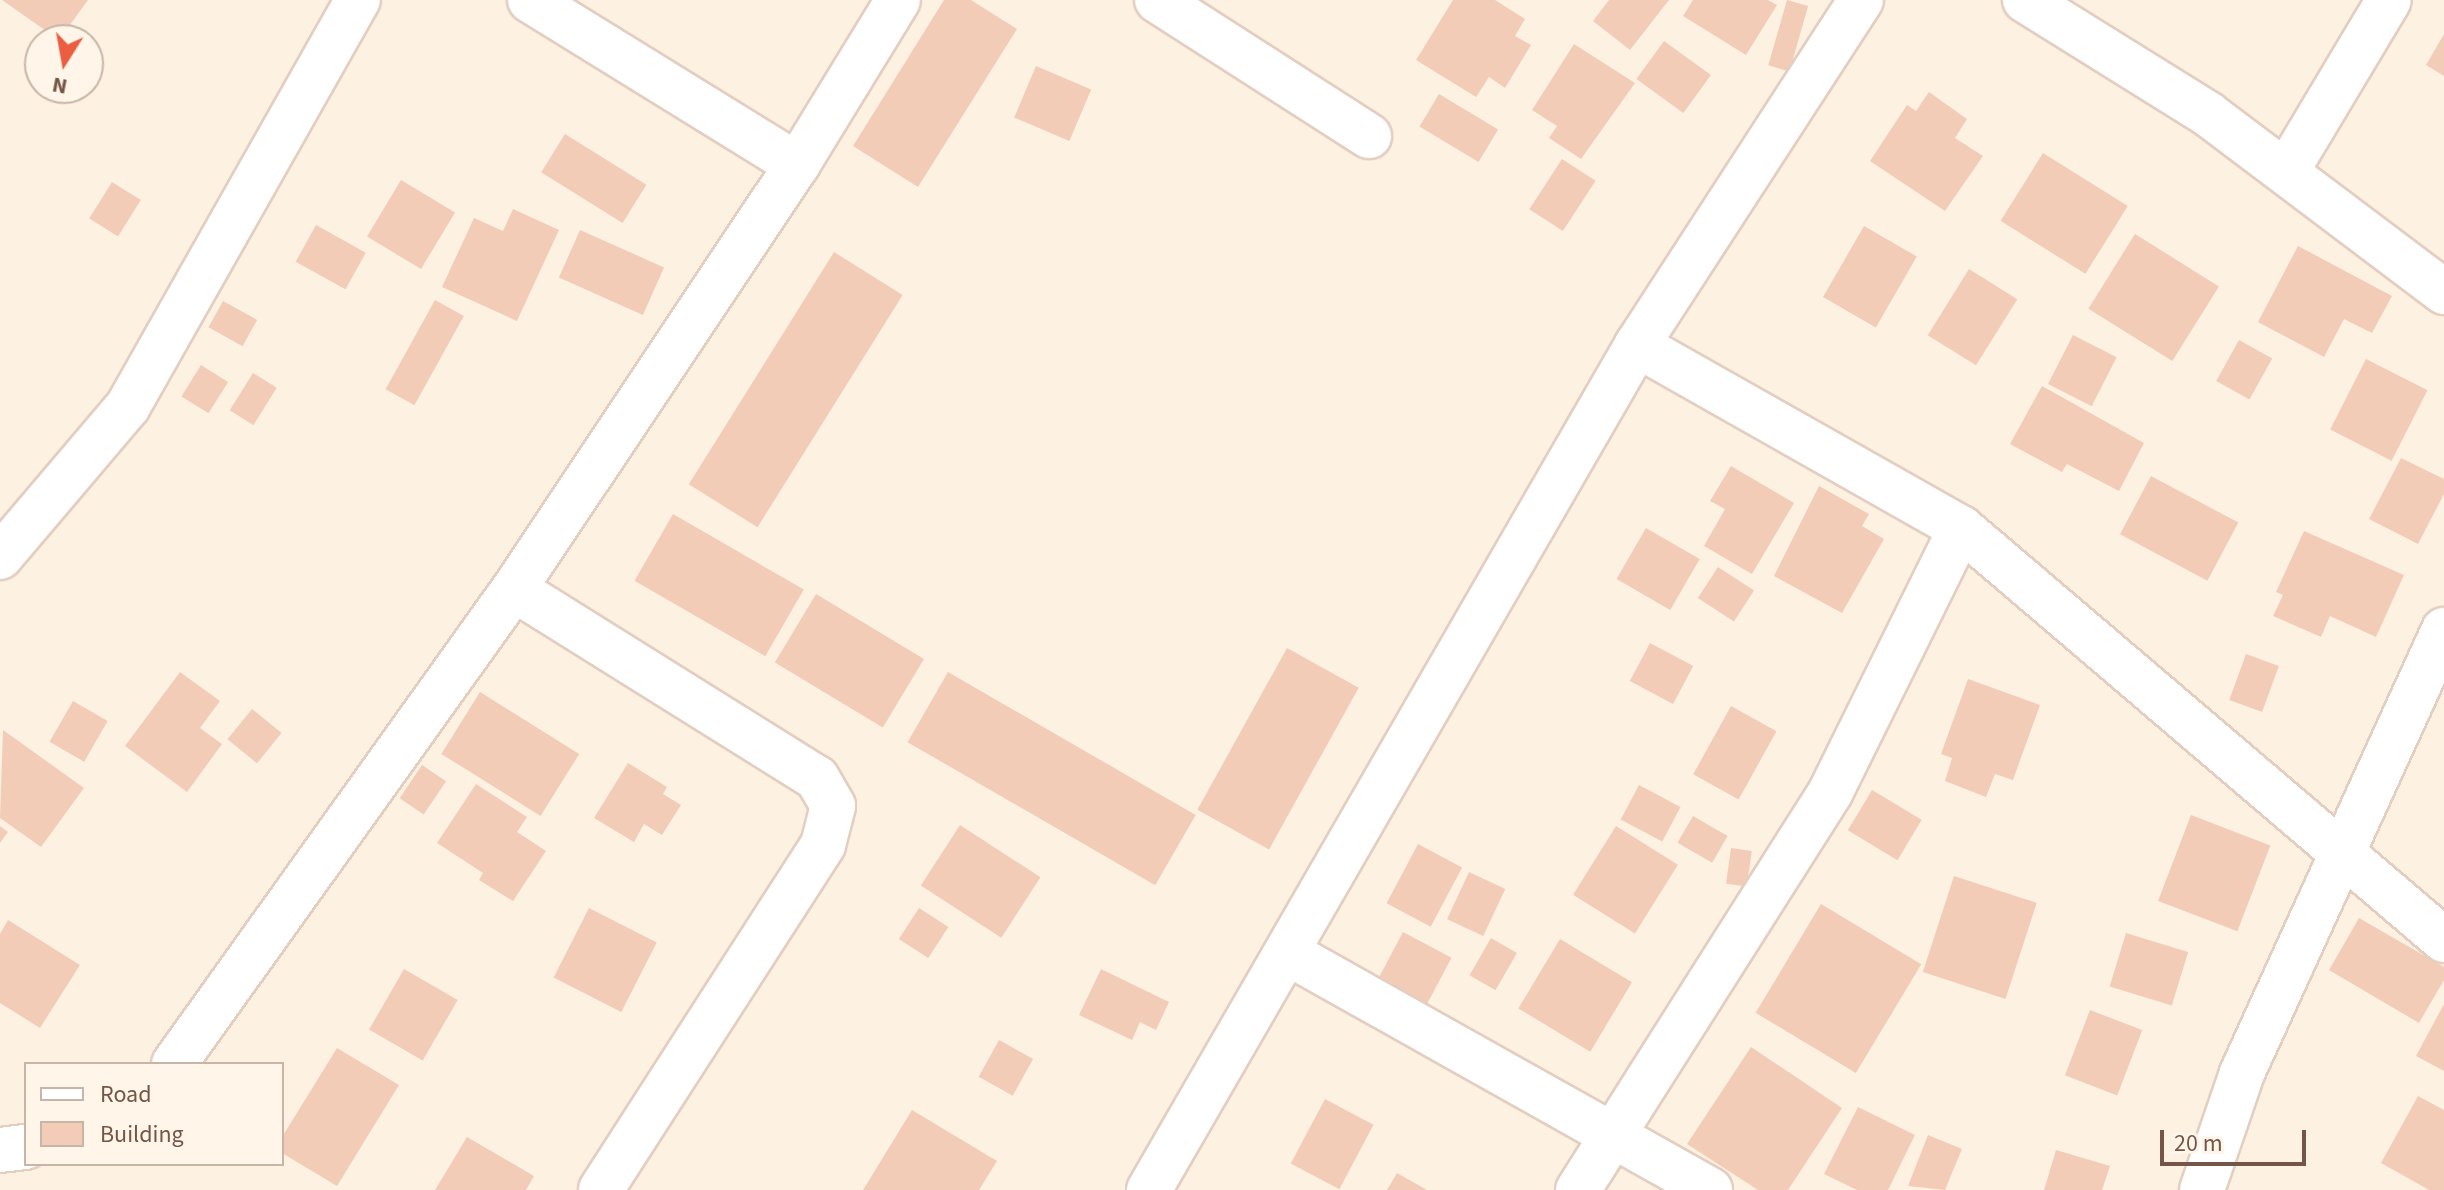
<!DOCTYPE html>
<style>
body{margin:0}
#map{position:relative;width:2444px;height:1190px;overflow:hidden;background:#fdf1e1;font-family:"Source Sans 3",sans-serif}
div>[style]{position:absolute}
.building>*{inset:0;background:#f3ccb8;transform-origin:0 0}
.roads{filter:drop-shadow(2px 0 #e3cec0) drop-shadow(-2px 0 #e3cec0) drop-shadow(0 2px #e3cec0) drop-shadow(0 -2px #e3cec0)}
.street>*{height:44px;margin:-22px;padding:0 22px;transform-origin:22px;border-radius:22px;background:#fff}
span{translate:-50% -50%;white-space:nowrap;text-align:center;line-height:1.15;-webkit-text-stroke:6px #fff5e8;paint-order:stroke}
.legend{position:absolute;left:24px;top:1062px;width:260px;height:104px;box-sizing:border-box;background:#fff5e8;border:2px solid #c8b5a8;margin:0;padding:10px 14px;list-style:none;font-size:24px;color:#755547}
.legend li{display:flex;align-items:center;gap:16px;height:40px}
.legend b{width:40px;border:2px solid #c8b5a8}
.north{position:absolute;left:24px;top:24px;width:80px;height:80px;box-sizing:border-box;background:#fff5e8;border:2px solid #c8b5a8;border-radius:50%;rotate:191deg;font-size:22px;font-weight:700;line-height:32px;text-align:center;color:#755547}
.north::after{content:'';display:block;margin:auto;width:28px;height:36px;background:#ec5e41;clip-path:polygon(50% 0,100% 100%,50% 72%,0 100%)}
.scale{position:absolute;left:2160px;top:1130px;width:146px;height:36px;box-sizing:border-box;border:4px solid #755547;border-top:0;padding-left:10px;font-size:24px;line-height:28px;white-space:nowrap;color:#755547;-webkit-text-stroke:6px #fff5e8;paint-order:stroke}
</style>
<div id="map">
<div class="building">
<i style="clip-path:polygon(2px 0,88px 0,59px 40px)"></i>
<i style="clip-path:polygon(944px 0,971px 0,1017px 29px,918px 187px,853px 146px)"></i>
<i style="clip-path:polygon(1453px 0,1495px 0,1525px 19px,1515px 36px,1531px 45px,1505px 88px,1489px 77px,1476px 97px,1416px 60px)"></i>
<i style="clip-path:polygon(1609px 0,1669px 0,1630px 50px,1593px 21px)"></i>
<i style="clip-path:polygon(1693px 0,1768px 0,1777px 5px,1746px 55px,1683px 16px)"></i>
<i style="left:1787px;top:0;width:22px;height:68px;rotate:16deg"></i>
<i style="clip-path:polygon(2444px 34px,2444px 76px,2426px 65px)"></i>
<i style="left:1664px;top:41px;width:58px;height:47px;rotate:36deg"></i>
<i style="clip-path:polygon(1574px 44px,1635px 83px,1581px 159px,1549px 138px,1557px 126px,1532px 110px)"></i>
<i style="left:1036px;top:66px;width:60px;height:56px;rotate:23deg"></i>
<i style="clip-path:polygon(1929px 92px,1967px 119px,1955px 138px,1983px 156px,1945px 211px,1870px 161px,1907px 105px,1916px 111px)"></i>
<i style="left:1439px;top:94px;width:69px;height:38px;rotate:31deg"></i>
<i style="left:565px;top:134px;width:96px;height:45px;rotate:32deg"></i>
<i style="left:2043px;top:153px;width:100px;height:80px;rotate:32deg"></i>
<i style="left:1562px;top:159px;width:40px;height:60px;rotate:33deg"></i>
<i style="left:401px;top:180px;width:63px;height:66px;rotate:31deg"></i>
<i style="left:112px;top:182px;width:34px;height:43px;rotate:32deg"></i>
<i style="clip-path:polygon(513px 209px,559px 230px,517px 321px,442px 287px,474px 218px,503px 231px)"></i>
<i style="left:316px;top:225px;width:57px;height:42px;rotate:29deg"></i>
<i style="left:1864px;top:226px;width:61px;height:82px;rotate:30deg"></i>
<i style="left:580px;top:230px;width:92px;height:52px;rotate:24deg"></i>
<i style="left:2135px;top:234px;width:99px;height:88px;rotate:32deg"></i>
<i style="clip-path:polygon(2298px 246px,2392px 296px,2372px 333px,2344px 319px,2324px 357px,2258px 322px)"></i>
<i style="left:834px;top:252px;width:81px;height:274px;rotate:32deg"></i>
<i style="left:1969px;top:269px;width:57px;height:78px;rotate:32deg"></i>
<i style="left:435px;top:300px;width:33px;height:102px;rotate:29deg"></i>
<i style="left:223px;top:301px;width:39px;height:30px;rotate:29deg"></i>
<i style="left:2073px;top:335px;width:49px;height:55px;rotate:27deg"></i>
<i style="left:2239px;top:340px;width:38px;height:47px;rotate:29deg"></i>
<i style="left:2366px;top:359px;width:69px;height:79px;rotate:27deg"></i>
<i style="left:201px;top:365px;width:32px;height:37px;rotate:32deg"></i>
<i style="left:253px;top:373px;width:28px;height:44px;rotate:32deg"></i>
<i style="clip-path:polygon(2042px 386px,2144px 443px,2119px 491px,2067px 464px,2062px 472px,2010px 444px)"></i>
<i style="clip-path:polygon(2401px 458px,2444px 479px,2444px 494px,2418px 544px,2369px 519px)"></i>
<i style="clip-path:polygon(1731px 466px,1794px 503px,1752px 574px,1704px 546px,1725px 509px,1710px 501px)"></i>
<i style="left:2151px;top:476px;width:99px;height:66px;rotate:28deg"></i>
<i style="clip-path:polygon(1819px 486px,1869px 514px,1862px 526px,1884px 539px,1842px 613px,1774px 576px)"></i>
<i style="left:673px;top:514px;width:151px;height:77px;rotate:30deg"></i>
<i style="left:1646px;top:528px;width:62px;height:59px;rotate:30deg"></i>
<i style="clip-path:polygon(2304px 531px,2404px 575px,2376px 637px,2330px 616px,2321px 637px,2273px 616px,2283px 595px,2276px 592px)"></i>
<i style="left:1718px;top:567px;width:43px;height:37px;rotate:33deg"></i>
<i style="left:816px;top:594px;width:126px;height:80px;rotate:31deg"></i>
<i style="left:1650px;top:643px;width:49px;height:43px;rotate:28deg"></i>
<i style="left:1287px;top:648px;width:82px;height:185px;rotate:29deg"></i>
<i style="left:2246px;top:654px;width:35px;height:49px;rotate:20deg"></i>
<i style="clip-path:polygon(180px 672px,220px 701px,200px 728px,222px 744px,187px 792px,125px 746px)"></i>
<i style="left:948px;top:672px;width:286px;height:81px;rotate:30deg"></i>
<i style="clip-path:polygon(1968px 679px,2040px 705px,2013px 780px,1995px 774px,1986px 797px,1945px 781px,1952px 758px,1941px 754px)"></i>
<i style="left:480px;top:692px;width:117px;height:73px;rotate:32deg"></i>
<i style="left:73px;top:701px;width:40px;height:47px;rotate:30deg"></i>
<i style="left:1731px;top:706px;width:52px;height:78px;rotate:29deg"></i>
<i style="left:252px;top:709px;width:38px;height:39px;rotate:39deg"></i>
<i style="clip-path:polygon(3px 730px,84px 788px,41px 847px,0 818px)"></i>
<i style="clip-path:polygon(628px 763px,667px 787px,663px 794px,681px 805px,662px 835px,644px 824px,634px 842px,594px 818px)"></i>
<i style="left:422px;top:765px;width:29px;height:40px;rotate:34deg"></i>
<i style="clip-path:polygon(476px 784px,527px 817px,517px 832px,546px 851px,513px 901px,479px 880px,483px 873px,437px 843px)"></i>
<i style="left:1639px;top:785px;width:47px;height:39px;rotate:28deg"></i>
<i style="left:1872px;top:790px;width:58px;height:47px;rotate:31deg"></i>
<i style="left:2191px;top:815px;width:85px;height:92px;rotate:21deg"></i>
<i style="left:1693px;top:816px;width:40px;height:31px;rotate:30deg"></i>
<i style="left:960px;top:825px;width:96px;height:72px;rotate:33deg"></i>
<i style="clip-path:polygon(0 826px,8px 832px,0 843px)"></i>
<i style="left:1616px;top:826px;width:73px;height:81px;rotate:32deg"></i>
<i style="left:1418px;top:844px;width:50px;height:67px;rotate:28deg"></i>
<i style="left:1731px;top:848px;width:21px;height:36px;rotate:8deg"></i>
<i style="left:1469px;top:872px;width:40px;height:52px;rotate:25deg"></i>
<i style="left:1954px;top:876px;width:87px;height:101px;rotate:18deg"></i>
<i style="left:1821px;top:904px;width:117px;height:127px;rotate:31deg"></i>
<i style="left:589px;top:908px;width:76px;height:78px;rotate:27deg"></i>
<i style="left:919px;top:908px;width:35px;height:37px;rotate:33deg"></i>
<i style="clip-path:polygon(2359px 918px,2444px 967px,2444px 980px,2419px 1023px,2329px 970px)"></i>
<i style="clip-path:polygon(8px 920px,80px 965px,40px 1028px,0 1003px,0 934px)"></i>
<i style="left:1403px;top:932px;width:55px;height:63px;rotate:28deg"></i>
<i style="left:2126px;top:933px;width:65px;height:56px;rotate:17deg"></i>
<i style="left:1491px;top:938px;width:30px;height:43px;rotate:30deg"></i>
<i style="left:1560px;top:939px;width:84px;height:81px;rotate:31deg"></i>
<i style="left:404px;top:969px;width:62px;height:70px;rotate:30deg"></i>
<i style="clip-path:polygon(1101px 969px,1169px 1002px,1156px 1030px,1140px 1022px,1132px 1040px,1079px 1015px)"></i>
<i style="clip-path:polygon(2444px 1004px,2444px 1071px,2416px 1056px)"></i>
<i style="left:2090px;top:1010px;width:56px;height:70px;rotate:21deg"></i>
<i style="left:999px;top:1040px;width:39px;height:42px;rotate:29deg"></i>
<i style="clip-path:polygon(1751px 1047px,1842px 1108px,1788px 1190px,1758px 1190px,1687px 1144px)"></i>
<i style="clip-path:polygon(337px 1048px,399px 1085px,337px 1186px,282px 1153px,282px 1137px)"></i>
<i style="clip-path:polygon(2418px 1096px,2444px 1110px,2444px 1190px,2429px 1190px,2381px 1163px)"></i>
<i style="left:1325px;top:1099px;width:55px;height:73px;rotate:28deg"></i>
<i style="clip-path:polygon(1858px 1107px,1915px 1135px,1888px 1190px,1857px 1190px,1824px 1174px)"></i>
<i style="clip-path:polygon(912px 1110px,997px 1161px,979px 1190px,863px 1190px)"></i>
<i style="clip-path:polygon(1928px 1135px,1962px 1149px,1945px 1190px,1908px 1186px)"></i>
<i style="clip-path:polygon(467px 1137px,534px 1176px,526px 1190px,435px 1190px)"></i>
<i style="clip-path:polygon(2056px 1150px,2110px 1166px,2102px 1190px,2044px 1190px)"></i>
<i style="clip-path:polygon(1397px 1173px,1427px 1190px,1387px 1190px)"></i>
</div>
<div class="roads">
<div class="street">
<i style="left:530px;top:0;width:314px;rotate:31.7deg"></i>
<i style="left:1157px;top:0;width:252px;rotate:32.7deg"></i>
<i style="left:1861px;top:0;width:411px;rotate:123deg"></i>
<i style="left:1637px;top:345px;width:372px;rotate:29.5deg"></i>
<i style="left:1961px;top:528px;width:635px;rotate:40.46deg"></i>
<i style="left:2025px;top:0;width:216px;rotate:31.9deg"></i>
<i style="left:2208px;top:114px;width:296px;rotate:37deg"></i>
<i style="left:2286px;top:172px;width:200px;rotate:-59.1deg"></i>
<i style="left:0;top:557px;width:198px;rotate:-49.7deg"></i>
<i style="left:128px;top:406px;width:467px;rotate:-60.5deg"></i>
<i style="left:514px;top:589px;width:357px;rotate:32deg"></i>
<i style="left:817px;top:778px;width:32px;rotate:60deg"></i>
<i style="left:833px;top:806px;width:40px;rotate:104.4deg"></i>
<i style="left:823px;top:845px;width:410px;rotate:122.8deg"></i>
<i style="left:1288px;top:953px;width:484px;rotate:29.3deg"></i>
<i style="left:174px;top:1064px;width:584px;rotate:-54.41deg"></i>
<i style="left:514px;top:589px;width:510px;rotate:-56.28deg"></i>
<i style="left:797px;top:165px;width:193px;rotate:-58.5deg"></i>
<i style="left:0;top:1150px;width:26px;rotate:-7deg"></i>
<i style="left:1149px;top:1190px;width:976px;rotate:-59.99deg"></i>
<i style="left:1578px;top:1190px;width:472px;rotate:-57.6deg"></i>
<i style="left:1831px;top:791px;width:293px;rotate:-63.7deg"></i>
<i style="left:2202px;top:1190px;width:124px;rotate:-71.1deg"></i>
<i style="left:2242px;top:1073px;width:487px;rotate:-65.5deg"></i>
</div>
</div>
<ul class="legend">
<li><b style="height:10px;background:#fff"></b>Road</li>
<li><b style="height:22px;background:#f3ccb8"></b>Building</li>
</ul>
<div class="north">N</div>
<div class="scale">20 m</div>
</div>
